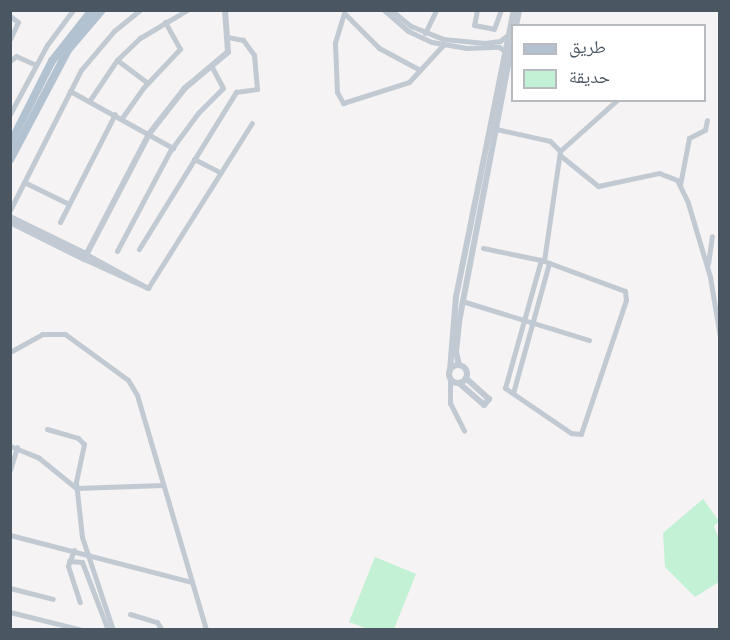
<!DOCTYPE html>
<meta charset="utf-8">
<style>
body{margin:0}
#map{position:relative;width:730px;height:640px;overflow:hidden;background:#f5f3f3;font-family:Raleway,"Noto Naskh Arabic",sans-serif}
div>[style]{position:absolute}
.green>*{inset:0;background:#c3f1d5}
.minor>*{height:5px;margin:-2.5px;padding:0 2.5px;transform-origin:2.5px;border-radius:2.5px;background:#c1cad2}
.tertiary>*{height:6px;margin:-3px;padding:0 3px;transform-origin:3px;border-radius:3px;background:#c1cad2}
.tertiary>.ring{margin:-3px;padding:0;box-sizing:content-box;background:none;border:6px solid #c1cad2;border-radius:50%}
.primary>*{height:8px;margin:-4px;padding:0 4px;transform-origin:4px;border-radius:4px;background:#b3c2d1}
span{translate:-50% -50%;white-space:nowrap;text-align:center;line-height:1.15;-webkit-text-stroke:5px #fff;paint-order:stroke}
.frame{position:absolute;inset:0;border:12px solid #4a5661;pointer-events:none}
.legend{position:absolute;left:511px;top:24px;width:195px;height:78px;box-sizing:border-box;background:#fff;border:2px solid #b7bbc0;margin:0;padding:8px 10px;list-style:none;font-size:18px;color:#4a5661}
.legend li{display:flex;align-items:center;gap:12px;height:30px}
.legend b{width:30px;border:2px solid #b7bbc0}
</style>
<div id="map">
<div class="green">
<i style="clip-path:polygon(703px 499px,719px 521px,714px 526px,719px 539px,719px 582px,695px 597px,665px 567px,663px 533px)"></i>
<i style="clip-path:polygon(375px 557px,416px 574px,394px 629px,368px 629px,349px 622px)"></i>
</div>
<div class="minor">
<i style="left:384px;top:10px;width:32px;rotate:41deg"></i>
<i style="left:408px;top:31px;width:26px;rotate:25deg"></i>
<i style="left:432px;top:42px;width:35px;rotate:10deg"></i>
<i style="left:466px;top:48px;width:33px;rotate:-2deg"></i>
<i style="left:499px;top:47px;width:9px;rotate:36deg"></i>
<i style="left:391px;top:10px;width:26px;rotate:39deg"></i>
<i style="left:411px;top:26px;width:35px;rotate:22deg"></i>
<i style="left:443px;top:39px;width:42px;rotate:5.4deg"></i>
<i style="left:485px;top:43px;width:15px;rotate:-8deg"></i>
<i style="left:500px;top:41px;width:11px;rotate:-38deg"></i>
<i style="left:477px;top:10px;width:15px;rotate:101deg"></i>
<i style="left:474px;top:25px;width:20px;rotate:11deg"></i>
<i style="left:494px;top:29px;width:20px;rotate:-70deg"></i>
<i style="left:10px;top:16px;width:10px;rotate:37deg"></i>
<i style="left:18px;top:22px;width:19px;rotate:115deg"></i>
<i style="left:425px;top:33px;width:25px;rotate:-64deg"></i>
<i style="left:117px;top:60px;width:38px;rotate:37deg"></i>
<i style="left:10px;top:61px;width:8px;rotate:-40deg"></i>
<i style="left:16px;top:56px;width:22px;rotate:24deg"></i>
<i style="left:420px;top:70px;width:47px;rotate:-151.8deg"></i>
<i style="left:379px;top:48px;width:49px;rotate:-135deg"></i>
<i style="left:344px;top:13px;width:31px;rotate:107deg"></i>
<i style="left:335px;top:43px;width:49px;rotate:87.7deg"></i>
<i style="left:337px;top:92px;width:13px;rotate:61deg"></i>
<i style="left:343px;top:103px;width:69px;rotate:-17.7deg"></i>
<i style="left:409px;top:82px;width:50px;rotate:-47.4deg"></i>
<i style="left:70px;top:91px;width:118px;rotate:29deg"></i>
<i style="left:90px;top:100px;width:48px;rotate:-56deg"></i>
<i style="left:117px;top:60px;width:32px;rotate:-44deg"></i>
<i style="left:140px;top:38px;width:55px;rotate:-30.8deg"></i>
<i style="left:10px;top:114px;width:78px;rotate:-61.8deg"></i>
<i style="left:47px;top:45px;width:44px;rotate:-53.4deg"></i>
<i style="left:122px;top:118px;width:37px;rotate:-55deg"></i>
<i style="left:143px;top:88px;width:54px;rotate:-46.5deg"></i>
<i style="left:180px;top:49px;width:31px;rotate:-119deg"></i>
<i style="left:496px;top:129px;width:55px;rotate:12.5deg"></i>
<i style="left:550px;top:141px;width:14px;rotate:45deg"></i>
<i style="left:560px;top:151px;width:111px;rotate:98.3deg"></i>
<i style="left:560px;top:151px;width:76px;rotate:-41.8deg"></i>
<i style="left:561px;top:156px;width:48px;rotate:39deg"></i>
<i style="left:598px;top:186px;width:62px;rotate:-12deg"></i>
<i style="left:659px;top:173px;width:19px;rotate:21deg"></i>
<i style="left:677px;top:180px;width:25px;rotate:64deg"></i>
<i style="left:688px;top:203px;width:77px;rotate:73.4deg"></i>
<i style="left:710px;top:277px;width:61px;rotate:80.5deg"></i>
<i style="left:194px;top:159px;width:30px;rotate:27deg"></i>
<i style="left:24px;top:182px;width:50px;rotate:26.1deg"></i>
<i style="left:680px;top:185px;width:48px;rotate:-79.2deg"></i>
<i style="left:689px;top:138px;width:18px;rotate:-27deg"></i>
<i style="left:705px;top:130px;width:10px;rotate:-79deg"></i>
<i style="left:10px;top:210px;width:157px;rotate:-63.1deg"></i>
<i style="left:81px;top:70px;width:51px;rotate:-49.8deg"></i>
<i style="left:114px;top:31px;width:33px;rotate:-39deg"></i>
<i style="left:60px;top:222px;width:121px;rotate:-63deg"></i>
<i style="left:483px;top:248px;width:59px;rotate:11.7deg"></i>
<i style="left:541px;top:260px;width:3px;rotate:18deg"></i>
<i style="left:544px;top:261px;width:86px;rotate:20.3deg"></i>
<i style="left:625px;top:291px;width:9px;rotate:84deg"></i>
<i style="left:626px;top:300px;width:141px;rotate:108.6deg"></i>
<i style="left:581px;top:434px;width:10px;rotate:-174deg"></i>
<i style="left:571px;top:433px;width:80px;rotate:-145.7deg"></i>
<i style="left:505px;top:388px;width:133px;rotate:-74.3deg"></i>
<i style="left:139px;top:249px;width:185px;rotate:-58.3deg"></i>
<i style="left:236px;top:92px;width:21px;rotate:-8deg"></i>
<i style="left:257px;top:89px;width:34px;rotate:-95deg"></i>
<i style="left:254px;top:55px;width:19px;rotate:-126deg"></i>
<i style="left:243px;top:40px;width:15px;rotate:-169deg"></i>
<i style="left:117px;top:251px;width:113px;rotate:-62.1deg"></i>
<i style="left:170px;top:151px;width:47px;rotate:-53.6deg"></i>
<i style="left:198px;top:113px;width:35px;rotate:-45deg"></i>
<i style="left:223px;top:88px;width:26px;rotate:-118deg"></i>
<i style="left:86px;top:254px;width:71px;rotate:28.7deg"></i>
<i style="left:84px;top:259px;width:70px;rotate:24.4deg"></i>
<i style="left:708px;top:264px;width:28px;rotate:-82deg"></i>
<i style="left:148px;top:288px;width:195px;rotate:-57.8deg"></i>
<i style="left:462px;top:301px;width:133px;rotate:17.1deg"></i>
<i style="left:10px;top:352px;width:37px;rotate:-29deg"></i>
<i style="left:42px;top:334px;width:23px"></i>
<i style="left:65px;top:334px;width:78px;rotate:36.1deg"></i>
<i style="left:128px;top:380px;width:17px;rotate:59deg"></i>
<i style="left:137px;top:395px;width:245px;rotate:73.6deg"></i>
<i style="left:450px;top:379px;width:24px;rotate:90deg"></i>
<i style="left:450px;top:403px;width:31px;rotate:63deg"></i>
<i style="left:513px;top:393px;width:135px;rotate:-74.5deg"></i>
<i style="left:47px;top:429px;width:32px;rotate:16deg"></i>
<i style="left:78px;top:438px;width:8px;rotate:45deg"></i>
<i style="left:84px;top:444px;width:39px;rotate:102deg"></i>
<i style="left:76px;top:482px;width:55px;rotate:83.8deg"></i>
<i style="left:82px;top:537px;width:98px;rotate:71.6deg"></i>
<i style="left:10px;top:446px;width:31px;rotate:22deg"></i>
<i style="left:39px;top:458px;width:48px;rotate:39deg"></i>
<i style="left:76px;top:488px;width:87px;rotate:-2deg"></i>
<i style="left:10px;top:470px;width:24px;rotate:-73deg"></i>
<i style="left:10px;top:535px;width:188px;rotate:14.5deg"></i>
<i style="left:74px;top:550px;width:17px;rotate:111deg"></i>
<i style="left:68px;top:566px;width:38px;rotate:72deg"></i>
<i style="left:69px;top:561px;width:13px;rotate:4deg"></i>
<i style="left:82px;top:562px;width:67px;rotate:69.1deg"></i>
<i style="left:106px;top:625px;width:6px;rotate:18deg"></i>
<i style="left:10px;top:588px;width:44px;rotate:14.3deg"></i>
<i style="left:10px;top:612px;width:74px;rotate:14deg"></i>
<i style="left:130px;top:614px;width:28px;rotate:17deg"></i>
<i style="left:157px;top:622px;width:9px;rotate:58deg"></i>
</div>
<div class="tertiary">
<i style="left:516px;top:26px;width:16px;rotate:-79deg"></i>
<i style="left:10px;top:217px;width:85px;rotate:26deg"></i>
<i style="left:10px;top:222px;width:83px;rotate:26.6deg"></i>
<i style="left:84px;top:259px;width:141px;rotate:-62.5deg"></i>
<i style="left:149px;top:134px;width:58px;rotate:-52deg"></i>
<i style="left:185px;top:88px;width:56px;rotate:-39.9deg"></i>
<i style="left:228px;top:52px;width:42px;rotate:-94.1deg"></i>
<i style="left:459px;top:365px;width:13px;rotate:-103deg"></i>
<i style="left:456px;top:352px;width:30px;rotate:-84deg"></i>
<i style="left:459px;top:322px;width:282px;rotate:-79.2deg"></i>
<i class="ring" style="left:449px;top:365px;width:12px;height:12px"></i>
<i style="left:450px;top:370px;width:73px;rotate:-85.3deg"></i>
<i style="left:456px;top:297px;width:293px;rotate:-78.6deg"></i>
<i style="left:459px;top:383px;width:33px;rotate:41deg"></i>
<i style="left:484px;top:405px;width:8px;rotate:-50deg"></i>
<i style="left:489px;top:399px;width:31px;rotate:-138deg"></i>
</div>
<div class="primary">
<i style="left:10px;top:144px;width:93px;rotate:-63.2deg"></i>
<i style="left:52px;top:61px;width:65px;rotate:-51.9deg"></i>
<i style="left:10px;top:160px;width:124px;rotate:-62.2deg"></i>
<i style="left:68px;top:50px;width:52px;rotate:-49.6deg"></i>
</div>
<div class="frame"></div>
<ul class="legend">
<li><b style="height:8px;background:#b3c2d1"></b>طريق</li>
<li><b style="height:16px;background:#c3f1d5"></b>حديقة</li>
</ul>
</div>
